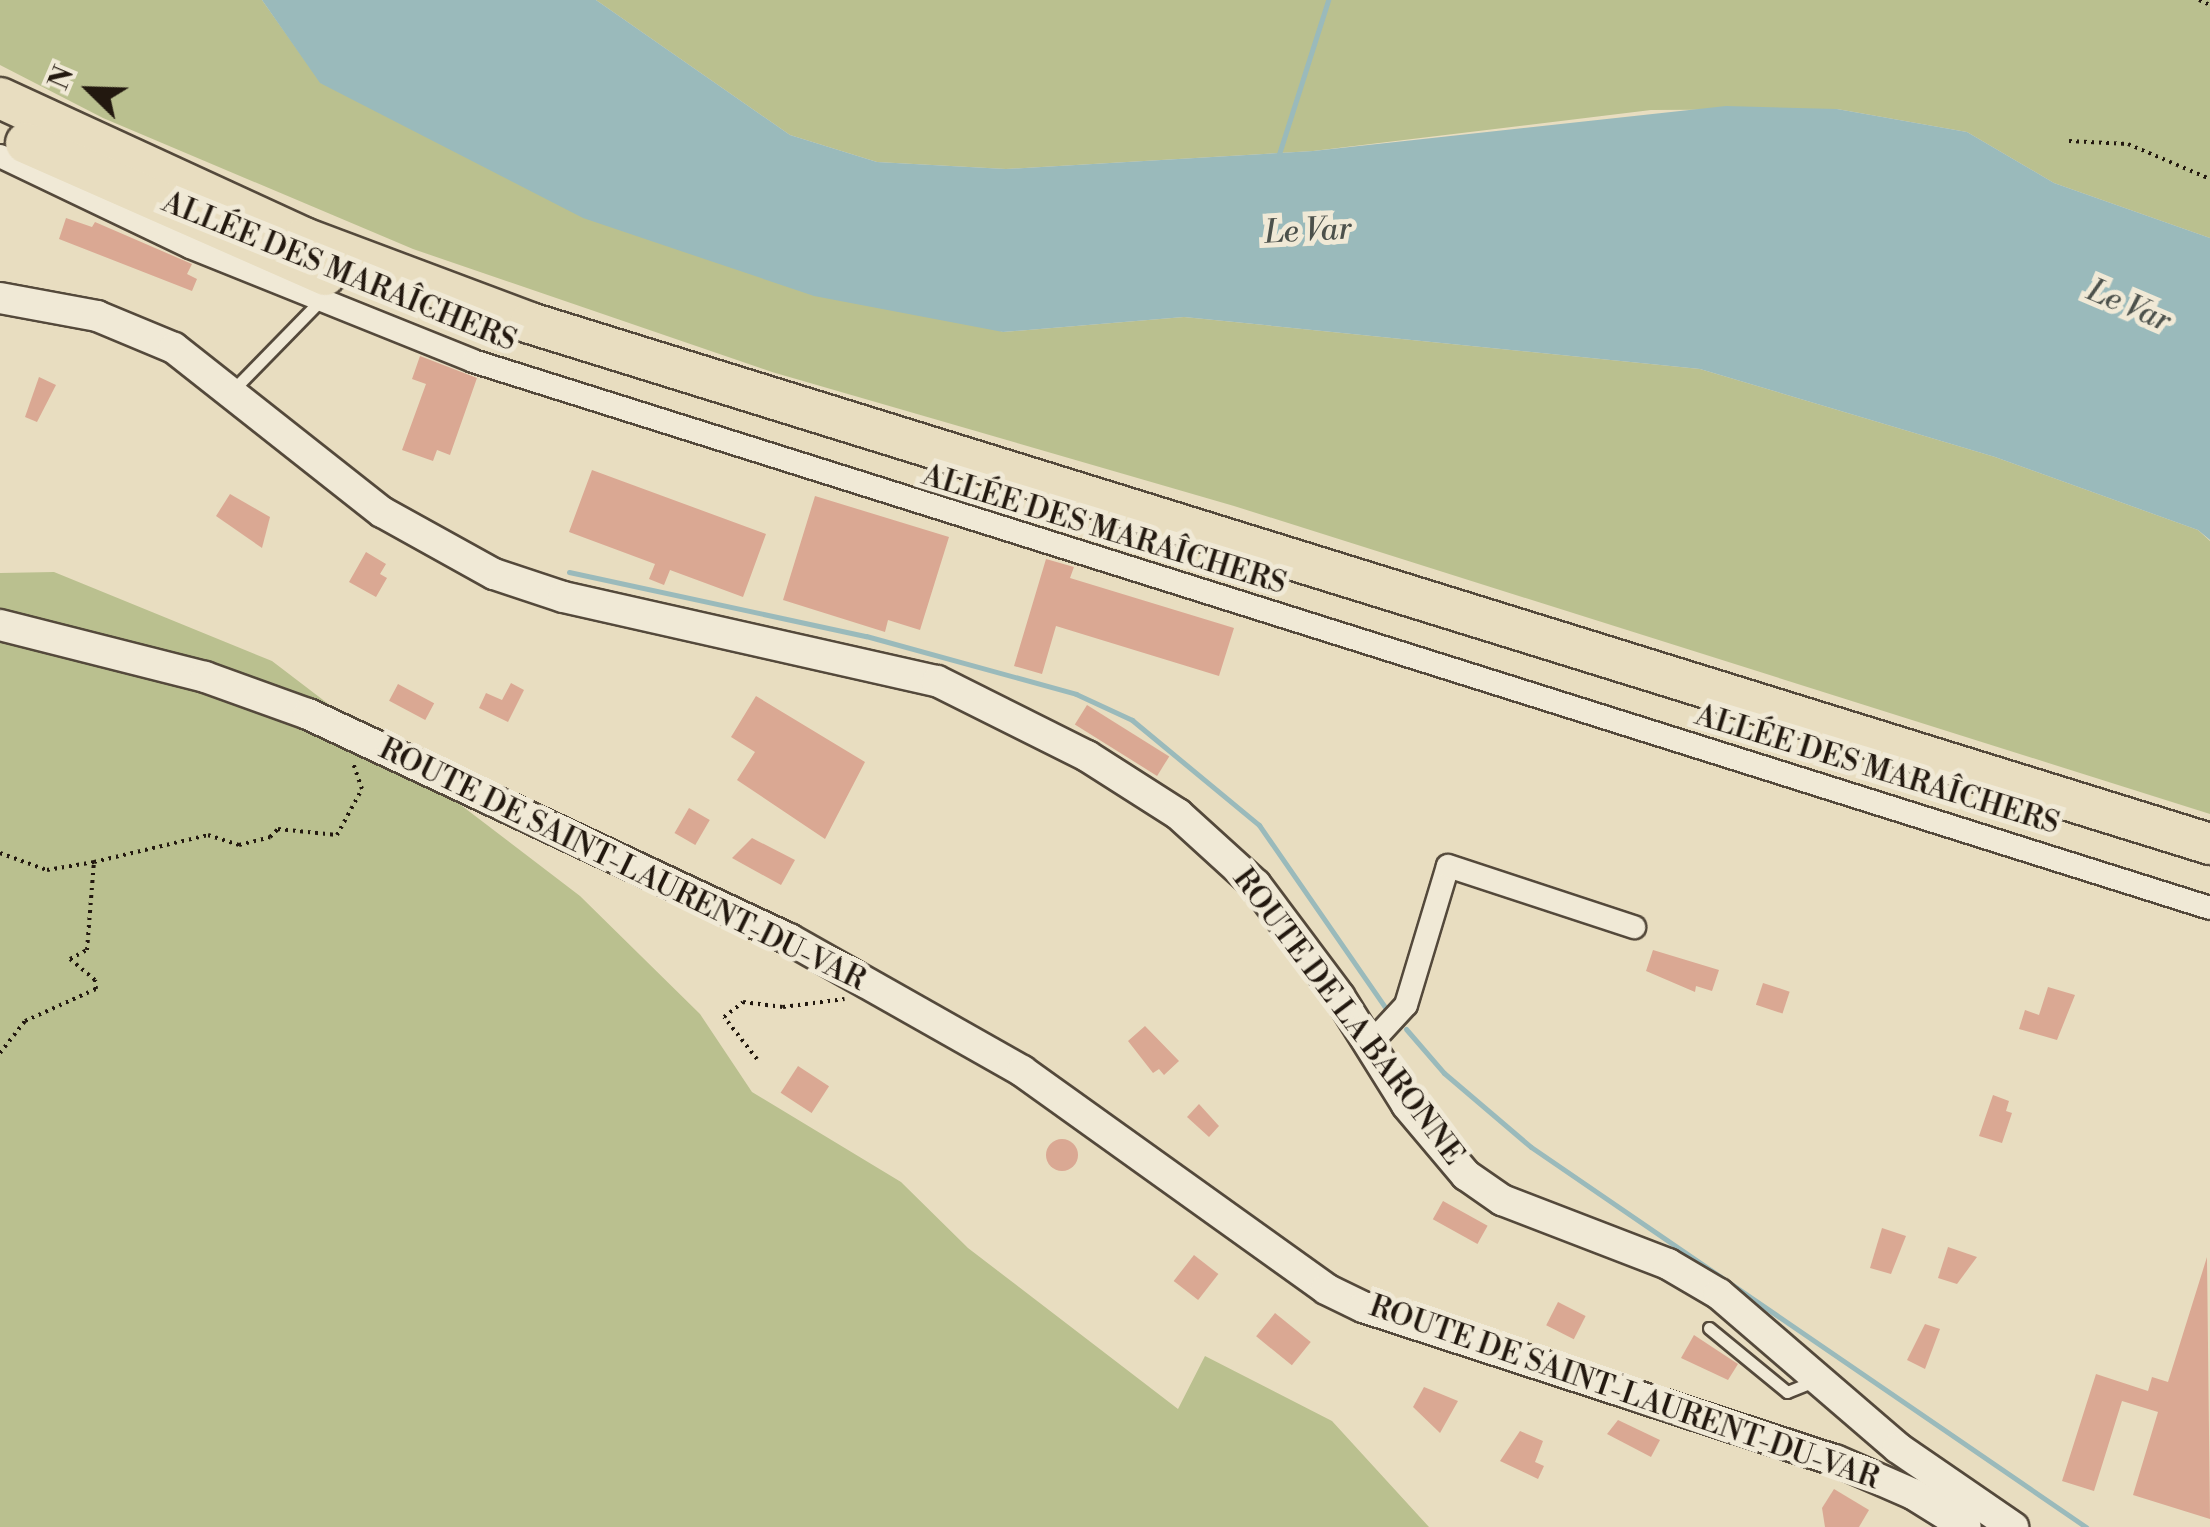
<!DOCTYPE html>
<meta charset="utf-8">
<style>
body{margin:0}
#map{position:relative;width:2210px;height:1527px;overflow:hidden;background:#e8ddc0;font-family:"Libre Bodoni",serif}
div>[style]{position:absolute}
.green>*{inset:0;background:#bac08f}
.water>*{inset:0;background:#9ababb}
.stream>*{height:5px;margin:-2.5px;padding:0 2.5px;transform-origin:2.5px;border-radius:2.5px;background:#9ababb}
.building>*{inset:0;background:#daa893;transform-origin:0 0}
.round{border-radius:50%}
.path>*{height:4px;margin-top:-2px;transform-origin:0;background:repeating-linear-gradient(90deg,#22180f 0 2.5px,transparent 0 7.5px)}
.roads{filter:drop-shadow(2px 0 #54493b) drop-shadow(-2px 0 #54493b) drop-shadow(0 2px #54493b) drop-shadow(0 -2px #54493b)}
.lane>*{height:11px;margin:-5.5px;padding:0 5.5px;transform-origin:5.5px;border-radius:5.5px;background:#f0e9d6}
.street>*{height:22px;margin:-11px;padding:0 11px;transform-origin:11px;border-radius:11px;background:#f0e9d6}
.secondary>*{height:30px;margin:-15px;padding:0 15px;transform-origin:15px;border-radius:15px;background:#f0e9d6}
.highway>*{height:40px;margin:-20px;padding:0 20px;transform-origin:20px;border-radius:20px;background:#e8ddc0}
span{translate:-50% -50%;white-space:nowrap;text-align:center;line-height:1.15;-webkit-text-stroke:10px #f0e9d6;paint-order:stroke}
.street-label{font-size:30px;color:#22180f}
.water-label{font-size:32px;color:#4c514b;font-style:italic}
.north{position:absolute;left:40px;top:40px;width:100px;height:100px;-webkit-text-stroke:8px #f0e9d6;paint-order:stroke;rotate:293deg;font-size:28px;font-weight:700;line-height:40px;text-align:center;color:#22180f}
.north::after{content:'';display:block;margin:auto;width:35px;height:45px;background:#22180f;clip-path:polygon(50% 0,100% 100%,50% 72%,0 100%)}
</style>
<div id="map">
<div class="green">
<i style="clip-path:polygon(0 0,262px 0,321px 83px,1003px 332px,1184px 317px,1700px 369px,1995px 457px,2198px 530px,2210px 541px,2210px 814px,1234px 506px,772px 372px,413px 249px,103px 118px,0 65px)"></i>
<i style="clip-path:polygon(596px 0,2210px 0,2210px 238px,2054px 183px,1967px 132px,1837px 109px,1651px 110px,1313px 151px,1006px 169px,877px 162px,790px 135px)"></i>
<i style="clip-path:polygon(54px 572px,272px 661px,580px 896px,700px 1014px,752px 1092px,901px 1182px,968px 1248px,1178px 1409px,1205px 1356px,1332px 1421px,1429px 1527px,0 1527px,0 573px)"></i>
</div>
<div class="water">
<i style="clip-path:polygon(262px 0,596px 0,790px 135px,877px 162px,1006px 169px,1313px 151px,1726px 106px,1837px 109px,1967px 132px,2054px 183px,2210px 238px,2210px 540px,2198px 530px,1995px 457px,1700px 369px,1184px 317px,1003px 332px,814px 296px,583px 218px,320px 83px)"></i>
</div>
<div class="stream">
<i style="left:1279px;top:154px;width:162px;rotate:-72.3deg"></i>
<i style="left:569px;top:572px;width:304px;rotate:12.2deg"></i>
<i style="left:866px;top:636px;width:218px;rotate:15.4deg"></i>
<i style="left:1076px;top:694px;width:62px;rotate:24.9deg"></i>
<i style="left:1132px;top:720px;width:165px;rotate:39.6deg"></i>
<i style="left:1259px;top:825px;width:226px;rotate:55.3deg"></i>
<i style="left:1406px;top:1029px;width:58px;rotate:49.2deg"></i>
<i style="left:1444px;top:1073px;width:114px;rotate:40.4deg"></i>
<i style="left:1531px;top:1147px;width:673px;rotate:34.4deg"></i>
</div>
<div class="building">
<i style="clip-path:polygon(66px 218px,92px 227px,95px 222px,192px 264px,187px 274px,197px 279px,192px 291px,59px 239px)"></i>
<i style="clip-path:polygon(420px 356px,477px 378px,450px 455px,437px 450px,433px 461px,402px 450px,426px 384px,412px 379px)"></i>
<i style="clip-path:polygon(39px 377px,56px 385px,37px 422px,25px 417px)"></i>
<i style="clip-path:polygon(592px 470px,766px 534px,743px 597px,670px 570px,664px 585px,649px 579px,655px 564px,569px 532px)"></i>
<i style="clip-path:polygon(230px 494px,270px 517px,262px 548px,216px 516px)"></i>
<i style="clip-path:polygon(815px 496px,949px 537px,920px 630px,888px 620px,885px 632px,783px 600px)"></i>
<i style="clip-path:polygon(366px 552px,386px 564px,380px 574px,387px 578px,376px 597px,349px 582px)"></i>
<i style="clip-path:polygon(1046px 559px,1074px 567px,1070px 578px,1234px 628px,1219px 676px,1056px 626px,1042px 674px,1014px 666px)"></i>
<i style="clip-path:polygon(511px 683px,524px 690px,508px 722px,479px 708px,486px 693px,502px 700px)"></i>
<i style="left:398px;top:684px;width:41px;height:19px;rotate:28deg"></i>
<i style="clip-path:polygon(756px 696px,865px 762px,825px 839px,737px 780px,755px 752px,731px 737px)"></i>
<i style="left:1087px;top:705px;width:97px;height:23px;rotate:32deg"></i>
<i style="left:689px;top:808px;width:24px;height:29px;rotate:30deg"></i>
<i style="clip-path:polygon(752px 838px,795px 860px,781px 885px,732px 858px)"></i>
<i style="clip-path:polygon(1653px 950px,1719px 970px,1712px 991px,1696px 986px,1695px 992px,1646px 971px)"></i>
<i style="left:1763px;top:983px;width:28px;height:23px;rotate:18deg"></i>
<i style="clip-path:polygon(2048px 987px,2075px 995px,2057px 1040px,2019px 1029px,2025px 1010px,2039px 1015px)"></i>
<i style="clip-path:polygon(1145px 1026px,1179px 1061px,1164px 1075px,1159px 1069px,1153px 1073px,1128px 1041px)"></i>
<i style="left:798px;top:1066px;width:37px;height:32px;rotate:33deg"></i>
<i style="clip-path:polygon(1993px 1095px,2009px 1101px,2006px 1111px,2012px 1113px,2002px 1143px,1979px 1136px)"></i>
<i style="clip-path:polygon(1199px 1104px,1219px 1126px,1209px 1137px,1187px 1117px)"></i>
<i class="round" style="left:1046px;top:1139px;width:32px;height:32px"></i>
<i style="left:1443px;top:1201px;width:51px;height:21px;rotate:29deg"></i>
<i style="clip-path:polygon(1882px 1228px,1906px 1236px,1891px 1274px,1870px 1268px)"></i>
<i style="clip-path:polygon(1948px 1247px,1977px 1257px,1957px 1284px,1938px 1278px)"></i>
<i style="left:1194px;top:1255px;width:31px;height:33px;rotate:38deg"></i>
<i style="clip-path:polygon(2207px 1257px,2210px 1519px,2133px 1495px,2158px 1412px,2122px 1401px,2094px 1491px,2062px 1481px,2096px 1374px,2148px 1391px,2152px 1377px,2168px 1382px)"></i>
<i style="left:1558px;top:1302px;width:31px;height:26px;rotate:27deg"></i>
<i style="left:1275px;top:1313px;width:46px;height:30px;rotate:39deg"></i>
<i style="clip-path:polygon(1925px 1324px,1940px 1329px,1925px 1369px,1907px 1360px)"></i>
<i style="clip-path:polygon(1694px 1335px,1738px 1364px,1728px 1380px,1681px 1358px)"></i>
<i style="clip-path:polygon(1424px 1387px,1458px 1401px,1440px 1433px,1413px 1407px)"></i>
<i style="clip-path:polygon(1618px 1420px,1660px 1440px,1651px 1457px,1607px 1434px)"></i>
<i style="clip-path:polygon(1520px 1431px,1543px 1441px,1535px 1462px,1544px 1466px,1538px 1479px,1500px 1461px)"></i>
<i style="clip-path:polygon(1834px 1489px,1869px 1510px,1859px 1527px,1825px 1527px,1822px 1508px)"></i>
</div>
<div class="path">
<i style="left:2199px;top:0;width:12px;rotate:24deg"></i>
<i style="left:2069px;top:141px;width:59px;rotate:2.9deg"></i>
<i style="left:2128px;top:144px;width:89px;rotate:23.1deg"></i>
<i style="left:0;top:853px;width:50px;rotate:19.9deg"></i>
<i style="left:47px;top:870px;width:48px;rotate:-9.7deg"></i>
<i style="left:0;top:1053px;width:41px;rotate:-52deg"></i>
<i style="left:25px;top:1021px;width:78px;rotate:-24.3deg"></i>
<i style="left:96px;top:989px;width:9px;rotate:-96deg"></i>
<i style="left:95px;top:980px;width:33px;rotate:-140deg"></i>
<i style="left:70px;top:959px;width:19px;rotate:-28deg"></i>
<i style="left:87px;top:950px;width:88px;rotate:-85.5deg"></i>
<i style="left:94px;top:862px;width:117px;rotate:-13.3deg"></i>
<i style="left:208px;top:835px;width:33px;rotate:18deg"></i>
<i style="left:239px;top:845px;width:32px;rotate:-14deg"></i>
<i style="left:270px;top:837px;width:11px;rotate:-45deg"></i>
<i style="left:278px;top:829px;width:59px;rotate:5.8deg"></i>
<i style="left:337px;top:835px;width:52px;rotate:-61.5deg"></i>
<i style="left:362px;top:789px;width:28px;rotate:-109deg"></i>
<i style="left:757px;top:1059px;width:53px;rotate:-128.2deg"></i>
<i style="left:724px;top:1017px;width:24px;rotate:-38deg"></i>
<i style="left:743px;top:1002px;width:40px;rotate:7.1deg"></i>
<i style="left:783px;top:1007px;width:62px;rotate:-7.5deg"></i>
</div>
<div class="roads">
<div class="lane">
<i style="left:234px;top:389px;width:124px;rotate:-45.7deg"></i>
<i style="left:1709px;top:1328px;width:101px;rotate:39.4deg"></i>
<i style="left:1787px;top:1392px;width:31px;rotate:-22deg"></i>
</div>
<div class="street">
<i style="left:0;top:156px;width:211px;rotate:25.6deg"></i>
<i style="left:190px;top:247px;width:305px;rotate:21.9deg"></i>
<i style="left:473px;top:361px;width:1821px;rotate:17.48deg"></i>
<i style="left:1369px;top:1045px;width:54px;rotate:-47.2deg"></i>
<i style="left:1406px;top:1005px;width:145px;rotate:-73.2deg"></i>
<i style="left:1448px;top:866px;width:196px;rotate:18.2deg"></i>
</div>
<div class="secondary">
<i style="left:0;top:298px;width:99px;rotate:10.5deg"></i>
<i style="left:97px;top:316px;width:83px;rotate:22.6deg"></i>
<i style="left:174px;top:348px;width:265px;rotate:38.3deg"></i>
<i style="left:382px;top:512px;width:128px;rotate:29deg"></i>
<i style="left:494px;top:574px;width:73px;rotate:18.4deg"></i>
<i style="left:563px;top:597px;width:383px;rotate:12.7deg"></i>
<i style="left:937px;top:681px;width:168px;rotate:26.6deg"></i>
<i style="left:1087px;top:756px;width:108px;rotate:32.5deg"></i>
<i style="left:1178px;top:814px;width:105px;rotate:42.3deg"></i>
<i style="left:1256px;top:885px;width:139px;rotate:53.2deg"></i>
<i style="left:1339px;top:996px;width:128px;rotate:58deg"></i>
<i style="left:1407px;top:1105px;width:92px;rotate:49.9deg"></i>
<i style="left:1466px;top:1175px;width:44px;rotate:34.8deg"></i>
<i style="left:1502px;top:1200px;width:178px;rotate:21.1deg"></i>
<i style="left:1668px;top:1264px;width:59px;rotate:30.5deg"></i>
<i style="left:1719px;top:1294px;width:236px;rotate:40.7deg"></i>
<i style="left:1898px;top:1448px;width:140px;rotate:34.5deg"></i>
<i style="left:0;top:625px;width:211px;rotate:14.2deg"></i>
<i style="left:205px;top:677px;width:109px;rotate:19.8deg"></i>
<i style="left:308px;top:714px;width:531px;rotate:25.07deg"></i>
<i style="left:789px;top:939px;width:268px;rotate:29.5deg"></i>
<i style="left:1022px;top:1071px;width:374px;rotate:35.6deg"></i>
<i style="left:1326px;top:1289px;width:41px;rotate:25.9deg"></i>
<i style="left:1363px;top:1307px;width:496px;rotate:18deg"></i>
<i style="left:1835px;top:1460px;width:85px;rotate:23.6deg"></i>
<i style="left:1913px;top:1494px;width:62px;rotate:31.9deg"></i>
</div>
<div class="highway">
<i style="left:0;top:98px;width:335px;rotate:24.7deg"></i>
<i style="left:304px;top:238px;width:241px;rotate:20.6deg"></i>
<i style="left:530px;top:323px;width:1759px;rotate:17.23deg"></i>
<i style="left:26px;top:143px;width:327px;rotate:23.8deg"></i>
</div>
</div>
<div class="street-label">
<span style="left:339px;top:272px;rotate:22deg">ALLÉE DES MARAÎCHERS</span>
<span style="left:1104px;top:530px;rotate:17deg">ALLÉE DES MARAÎCHERS</span>
<span style="left:1877px;top:770px;rotate:17deg">ALLÉE DES MARAÎCHERS</span>
<span style="left:622px;top:865px;rotate:26deg">ROUTE DE SAINT-LAURENT-DU-VAR</span>
<span style="left:1348px;top:1017px;rotate:53deg">ROUTE DE LA BARONNE</span>
<span style="left:1624px;top:1393px;rotate:19deg">ROUTE DE SAINT-LAURENT-DU-VAR</span>
</div>
<div class="water-label">
<span style="left:1308px;top:231px;rotate:-3deg">Le Var</span>
<span style="left:2129px;top:306px;rotate:23deg">Le Var</span>
</div>
<div class="north">N</div>
</div>
